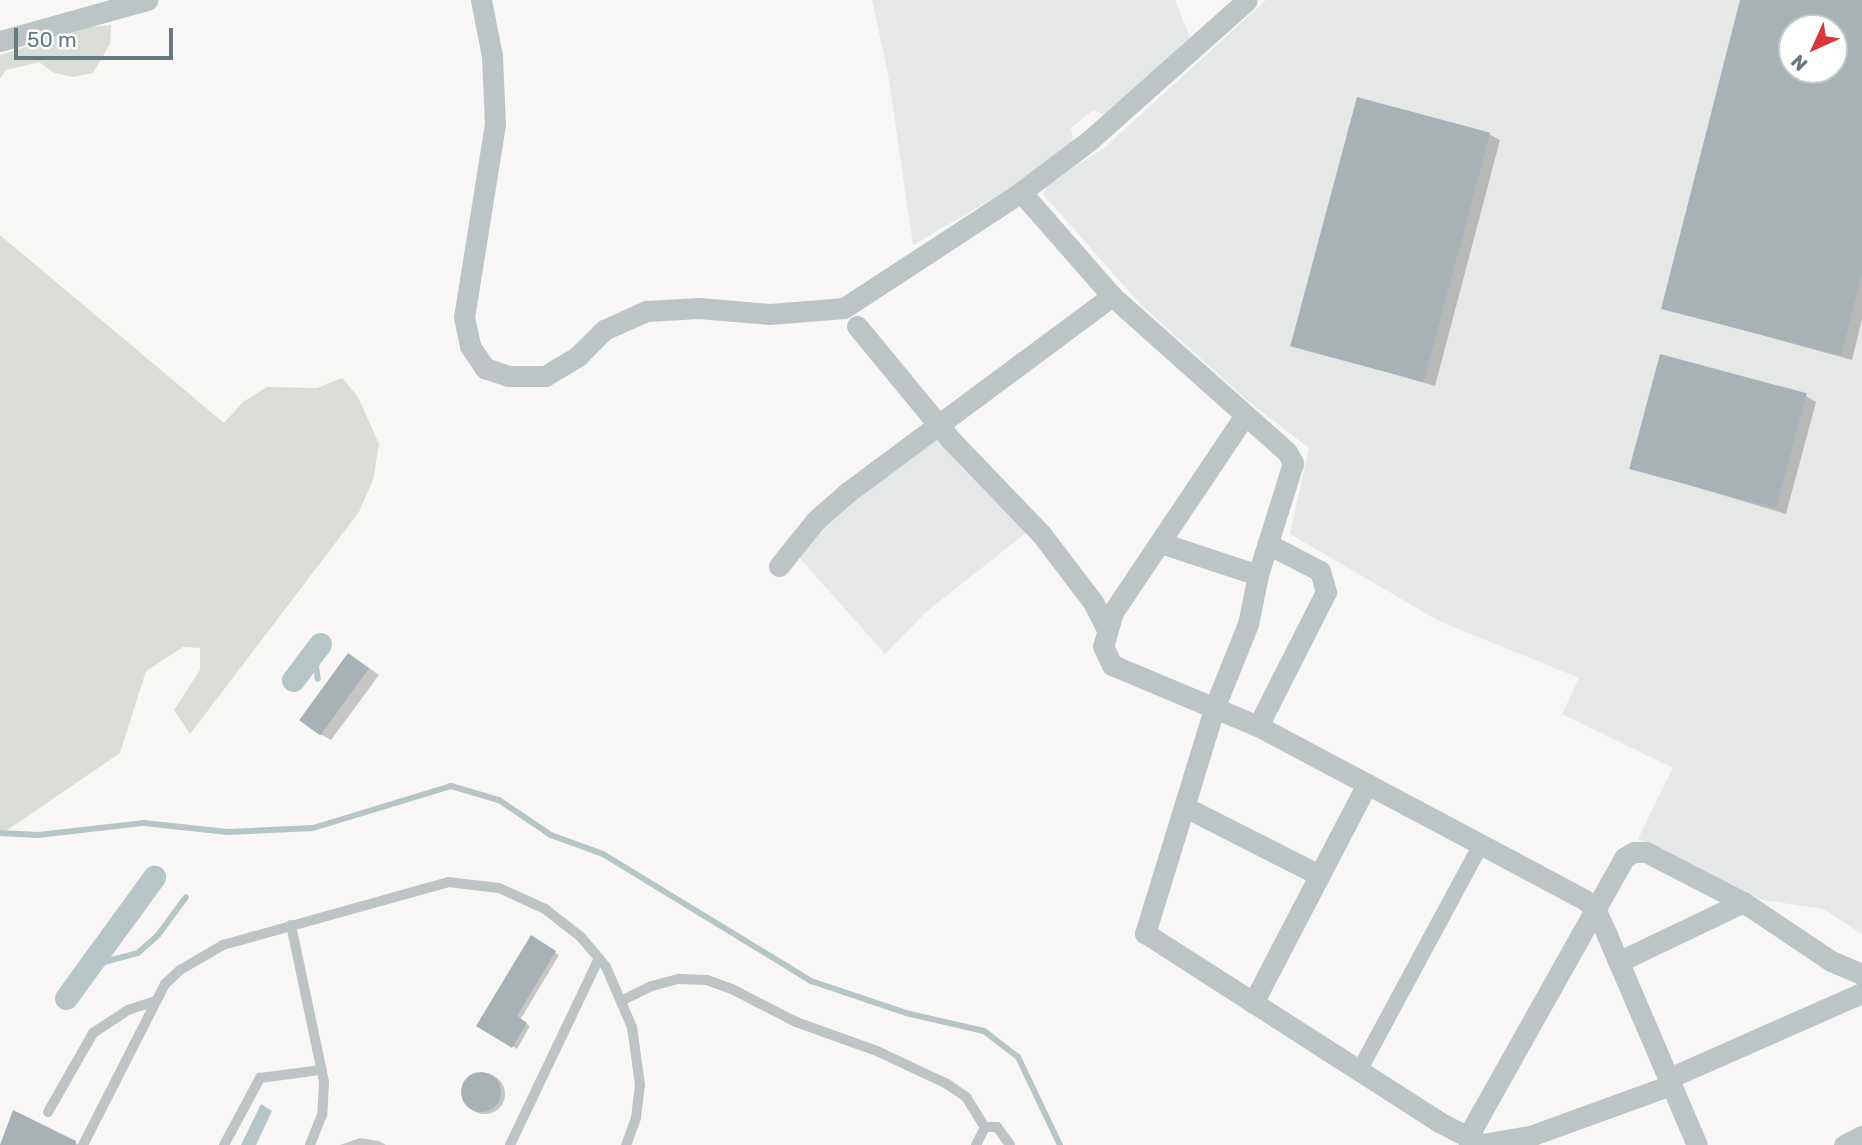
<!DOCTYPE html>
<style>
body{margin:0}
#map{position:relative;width:1862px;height:1145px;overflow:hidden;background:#f8f7f6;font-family:Rubik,sans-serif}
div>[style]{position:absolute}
.built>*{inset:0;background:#e6e7e7}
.green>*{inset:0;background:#daddd5}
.water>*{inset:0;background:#b6c6c7}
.round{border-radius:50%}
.shadow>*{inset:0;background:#0003}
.stream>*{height:6px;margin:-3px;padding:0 3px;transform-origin:3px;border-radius:3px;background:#b6c6c7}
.canal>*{height:23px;margin:-11.5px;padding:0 11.5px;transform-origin:11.5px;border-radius:11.5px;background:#b6c6c7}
.building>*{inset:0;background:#a7b2b5;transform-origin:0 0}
.service>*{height:10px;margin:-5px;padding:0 5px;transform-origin:5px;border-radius:5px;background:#bdc4c5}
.pedestrian>*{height:16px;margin:-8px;padding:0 8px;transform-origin:8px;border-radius:8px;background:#bdc4c5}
.minor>*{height:21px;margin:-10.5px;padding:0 10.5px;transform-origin:10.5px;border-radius:10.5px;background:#bdc4c5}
span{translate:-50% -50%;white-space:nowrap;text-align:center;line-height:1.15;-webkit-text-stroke:7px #fff;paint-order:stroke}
.north{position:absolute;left:1778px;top:14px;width:70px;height:70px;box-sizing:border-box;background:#fff;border:2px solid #c1cacc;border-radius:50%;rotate:225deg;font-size:19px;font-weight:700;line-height:28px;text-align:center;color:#657a7f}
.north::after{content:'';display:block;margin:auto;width:24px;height:32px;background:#d83639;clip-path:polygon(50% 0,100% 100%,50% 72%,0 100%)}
.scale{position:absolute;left:14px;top:28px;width:159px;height:32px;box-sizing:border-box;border:4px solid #657a7f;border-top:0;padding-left:9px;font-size:21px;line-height:24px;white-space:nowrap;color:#657a7f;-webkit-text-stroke:5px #fff;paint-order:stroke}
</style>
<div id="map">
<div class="built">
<i style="clip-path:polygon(872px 0,1175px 0,1190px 38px,1105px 115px,1093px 110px,1071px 128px,1073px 141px,1016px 185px,913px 245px,888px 74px)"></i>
<i style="clip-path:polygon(evenodd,1266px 0,1862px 0,1862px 934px,1824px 909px,1762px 900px,1638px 839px,1673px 768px,1562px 714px,1579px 678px,1439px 621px,1290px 534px,1309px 448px,1249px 402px,1141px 305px,1043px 194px,1050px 182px,1103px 149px,1266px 0,1792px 28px,1834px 28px,1834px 70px,1792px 70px,1792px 28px)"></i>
<i style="clip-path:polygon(939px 438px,1027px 532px,926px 612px,885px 654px,798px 556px,829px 517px)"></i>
</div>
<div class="green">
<i style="clip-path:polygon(111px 25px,110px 44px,93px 73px,73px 77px,54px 73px,39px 62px,6px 70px,0 79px,0 55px,88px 27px)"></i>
<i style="clip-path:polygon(0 235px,224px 423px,243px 402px,267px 387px,317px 388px,342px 378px,358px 397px,379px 444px,373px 480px,359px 512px,190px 734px,174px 710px,200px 670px,200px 648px,183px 647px,146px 671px,120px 753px,0 835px)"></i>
</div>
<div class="water">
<i class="round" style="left:464px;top:1075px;width:34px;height:34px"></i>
<i style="clip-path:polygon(261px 1104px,272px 1111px,256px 1145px,241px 1145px)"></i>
</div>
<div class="shadow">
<i style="clip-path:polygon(evenodd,1742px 0,1862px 0,1862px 319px,1852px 360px,1663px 308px,1742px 0,1792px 28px,1834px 28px,1834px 70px,1792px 70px,1792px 28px)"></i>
<i style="clip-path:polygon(1489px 134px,1500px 140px,1435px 386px,1293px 345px)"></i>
<i style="clip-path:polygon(1806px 396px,1816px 402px,1786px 514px,1632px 468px)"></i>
<i style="clip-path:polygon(359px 661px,379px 675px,331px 740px,320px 734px)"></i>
<i style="clip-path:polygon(531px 938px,559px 955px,520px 1020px,530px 1026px,517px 1049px,479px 1026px)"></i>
<i class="round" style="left:465px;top:1074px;width:40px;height:40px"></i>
<i style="clip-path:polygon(13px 1112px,69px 1139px,79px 1145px,0 1145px)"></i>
<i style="clip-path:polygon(360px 1138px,379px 1141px,386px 1145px,340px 1145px)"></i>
</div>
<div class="stream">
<i style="left:314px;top:652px;width:27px;rotate:82deg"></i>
<i style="left:0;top:833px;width:38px;rotate:3deg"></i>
<i style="left:38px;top:835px;width:107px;rotate:-6.5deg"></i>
<i style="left:144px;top:823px;width:84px;rotate:6.1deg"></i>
<i style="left:228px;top:832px;width:85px;rotate:-2.7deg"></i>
<i style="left:313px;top:828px;width:144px;rotate:-16.9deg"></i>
<i style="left:451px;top:786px;width:50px;rotate:16.3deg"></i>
<i style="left:499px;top:800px;width:63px;rotate:33.9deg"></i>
<i style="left:551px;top:835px;width:55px;rotate:20.1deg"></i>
<i style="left:603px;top:854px;width:244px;rotate:31.4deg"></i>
<i style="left:811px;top:981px;width:100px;rotate:18.6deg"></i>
<i style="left:906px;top:1013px;width:80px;rotate:13deg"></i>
<i style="left:984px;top:1031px;width:43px;rotate:37.4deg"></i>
<i style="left:1018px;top:1057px;width:98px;rotate:64.5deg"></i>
<i style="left:89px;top:966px;width:51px;rotate:-14.9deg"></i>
<i style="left:138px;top:953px;width:27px;rotate:-42deg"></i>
<i style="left:158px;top:935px;width:47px;rotate:-53.6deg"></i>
</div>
<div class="canal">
<i style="left:293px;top:680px;width:45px;rotate:-53.1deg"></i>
<i style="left:66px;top:998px;width:150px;rotate:-54deg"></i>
</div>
<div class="building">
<i style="clip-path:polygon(evenodd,1740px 0,1862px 0,1862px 273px,1841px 355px,1661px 309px,1740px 0,1792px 28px,1834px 28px,1834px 70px,1792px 70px,1792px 28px)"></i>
<i style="left:1357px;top:97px;width:138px;height:258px;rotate:15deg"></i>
<i style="left:1660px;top:354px;width:152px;height:119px;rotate:15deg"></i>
<i style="left:348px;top:653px;width:26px;height:83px;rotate:36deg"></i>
<i style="clip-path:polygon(531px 935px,556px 951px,517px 1016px,527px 1023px,512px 1048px,476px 1026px)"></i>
<i class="round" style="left:461px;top:1072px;width:40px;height:40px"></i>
<i style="clip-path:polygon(13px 1110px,76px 1141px,75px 1145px,0 1145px)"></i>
</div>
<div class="service">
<i style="left:291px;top:925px;width:160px;rotate:78.1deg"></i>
<i style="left:324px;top:1082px;width:33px;rotate:93deg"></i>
<i style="left:322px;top:1115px;width:32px;rotate:112deg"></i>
<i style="left:621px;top:1001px;width:34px;rotate:-26deg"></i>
<i style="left:652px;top:986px;width:28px;rotate:-15deg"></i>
<i style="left:679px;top:979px;width:28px;rotate:2deg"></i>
<i style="left:707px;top:980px;width:27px;rotate:20deg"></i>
<i style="left:732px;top:989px;width:72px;rotate:27.3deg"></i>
<i style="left:796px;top:1022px;width:86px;rotate:19.7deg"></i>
<i style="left:877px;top:1051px;width:77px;rotate:25.2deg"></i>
<i style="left:947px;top:1084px;width:23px;rotate:34deg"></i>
<i style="left:966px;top:1097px;width:36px;rotate:58deg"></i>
<i style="left:48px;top:1112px;width:91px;rotate:-60.3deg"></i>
<i style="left:93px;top:1033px;width:42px;rotate:-33.3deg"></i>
<i style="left:128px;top:1010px;width:29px;rotate:-18deg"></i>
<i style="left:83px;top:1145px;width:181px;rotate:-63deg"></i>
<i style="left:165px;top:984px;width:21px;rotate:-43deg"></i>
<i style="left:180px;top:970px;width:50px;rotate:-30.2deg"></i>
<i style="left:223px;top:945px;width:234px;rotate:-15.6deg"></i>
<i style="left:448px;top:882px;width:51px;rotate:6.7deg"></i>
<i style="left:499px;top:888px;width:51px;rotate:24.5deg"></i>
<i style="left:545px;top:909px;width:46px;rotate:37.9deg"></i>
<i style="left:581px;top:937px;width:39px;rotate:50deg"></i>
<i style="left:606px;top:967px;width:65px;rotate:66.6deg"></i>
<i style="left:632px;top:1027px;width:59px;rotate:82.1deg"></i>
<i style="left:640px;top:1085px;width:33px;rotate:97deg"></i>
<i style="left:636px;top:1118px;width:29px;rotate:110deg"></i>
<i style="left:224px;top:1145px;width:76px;rotate:-61.8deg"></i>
<i style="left:260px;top:1078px;width:62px;rotate:-7.5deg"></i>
<i style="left:510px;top:1145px;width:207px;rotate:-64.5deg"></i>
<i style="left:976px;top:1145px;width:20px;rotate:-63deg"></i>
<i style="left:985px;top:1127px;width:12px"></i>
<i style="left:997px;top:1127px;width:22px;rotate:54deg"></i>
</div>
<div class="pedestrian">
<i style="left:1359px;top:1071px;width:258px;rotate:-61.7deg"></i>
</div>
<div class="minor">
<i style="left:481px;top:0;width:57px;rotate:78.9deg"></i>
<i style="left:492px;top:56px;width:68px;rotate:87.5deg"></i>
<i style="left:495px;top:124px;width:195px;rotate:99.1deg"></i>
<i style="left:464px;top:317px;width:30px;rotate:78deg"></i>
<i style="left:470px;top:346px;width:27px;rotate:56deg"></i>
<i style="left:485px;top:368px;width:24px;rotate:19deg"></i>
<i style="left:508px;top:376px;width:37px"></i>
<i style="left:545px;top:376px;width:39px;rotate:-31deg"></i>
<i style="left:578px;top:356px;width:37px;rotate:-45deg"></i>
<i style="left:604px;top:330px;width:46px;rotate:-24.3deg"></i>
<i style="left:646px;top:311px;width:53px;rotate:-3.2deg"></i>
<i style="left:699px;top:308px;width:71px;rotate:4.8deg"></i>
<i style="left:770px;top:314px;width:74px;rotate:-4.6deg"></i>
<i style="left:844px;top:308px;width:212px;rotate:-33.2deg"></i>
<i style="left:1021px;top:192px;width:86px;rotate:-37deg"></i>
<i style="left:1090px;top:140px;width:210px;rotate:-41.7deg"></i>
<i style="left:0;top:41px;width:153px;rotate:-15.6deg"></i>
<i style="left:1021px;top:192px;width:138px;rotate:48.8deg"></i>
<i style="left:1112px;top:296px;width:234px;rotate:41.7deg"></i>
<i style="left:1287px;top:452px;width:13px;rotate:61deg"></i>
<i style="left:1293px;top:463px;width:117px;rotate:107.4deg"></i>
<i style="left:1258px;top:575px;width:50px;rotate:101.5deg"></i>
<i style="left:1248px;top:624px;width:88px;rotate:111.9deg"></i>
<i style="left:1215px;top:706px;width:238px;rotate:107.1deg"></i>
<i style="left:1145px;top:933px;width:350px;rotate:32.7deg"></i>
<i style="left:1439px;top:1122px;width:48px;rotate:27.1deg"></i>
<i style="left:1482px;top:1144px;width:49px;rotate:-9.5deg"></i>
<i style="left:1530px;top:1136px;width:150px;rotate:-19.9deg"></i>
<i style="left:857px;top:326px;width:148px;rotate:50.5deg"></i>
<i style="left:951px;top:440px;width:132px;rotate:46.2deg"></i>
<i style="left:1042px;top:535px;width:84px;rotate:52.7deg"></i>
<i style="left:1093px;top:602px;width:28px;rotate:63deg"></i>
<i style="left:1245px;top:415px;width:237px;rotate:123.8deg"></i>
<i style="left:1113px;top:612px;width:35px;rotate:106deg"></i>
<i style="left:1103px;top:646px;width:21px;rotate:65deg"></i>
<i style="left:1112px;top:665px;width:158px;rotate:22.7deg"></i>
<i style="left:1258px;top:726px;width:370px;rotate:28deg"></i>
<i style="left:1585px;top:900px;width:13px;rotate:42deg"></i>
<i style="left:1595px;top:909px;width:29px;rotate:65deg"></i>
<i style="left:1607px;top:935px;width:228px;rotate:66.8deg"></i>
<i style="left:1161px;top:543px;width:102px;rotate:18.3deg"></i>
<i style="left:779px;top:566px;width:59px;rotate:-51.2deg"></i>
<i style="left:816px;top:520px;width:43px;rotate:-41.2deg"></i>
<i style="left:848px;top:492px;width:329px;rotate:-36.6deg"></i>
<i style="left:1258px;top:726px;width:150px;rotate:-63.1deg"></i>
<i style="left:1326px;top:592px;width:22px;rotate:-106deg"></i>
<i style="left:1320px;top:571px;width:59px;rotate:-152.6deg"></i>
<i style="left:1187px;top:808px;width:148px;rotate:26.9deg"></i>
<i style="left:1618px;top:962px;width:139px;rotate:-25.6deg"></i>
<i style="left:1253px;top:1003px;width:247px;rotate:-62.5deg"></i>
<i style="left:1669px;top:1078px;width:211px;rotate:-23.8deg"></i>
<i style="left:1467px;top:1138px;width:321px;rotate:-60.7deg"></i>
<i style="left:1624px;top:858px;width:12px;rotate:-31deg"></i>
<i style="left:1634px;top:852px;width:12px"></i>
<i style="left:1646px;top:852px;width:109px;rotate:27.3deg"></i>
<i style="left:1743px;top:902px;width:106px;rotate:33.8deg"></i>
<i style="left:1831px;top:961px;width:34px;rotate:23deg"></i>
<i style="left:1844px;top:1145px;width:20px;rotate:-27deg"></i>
</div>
<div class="north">N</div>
<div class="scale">50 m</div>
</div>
